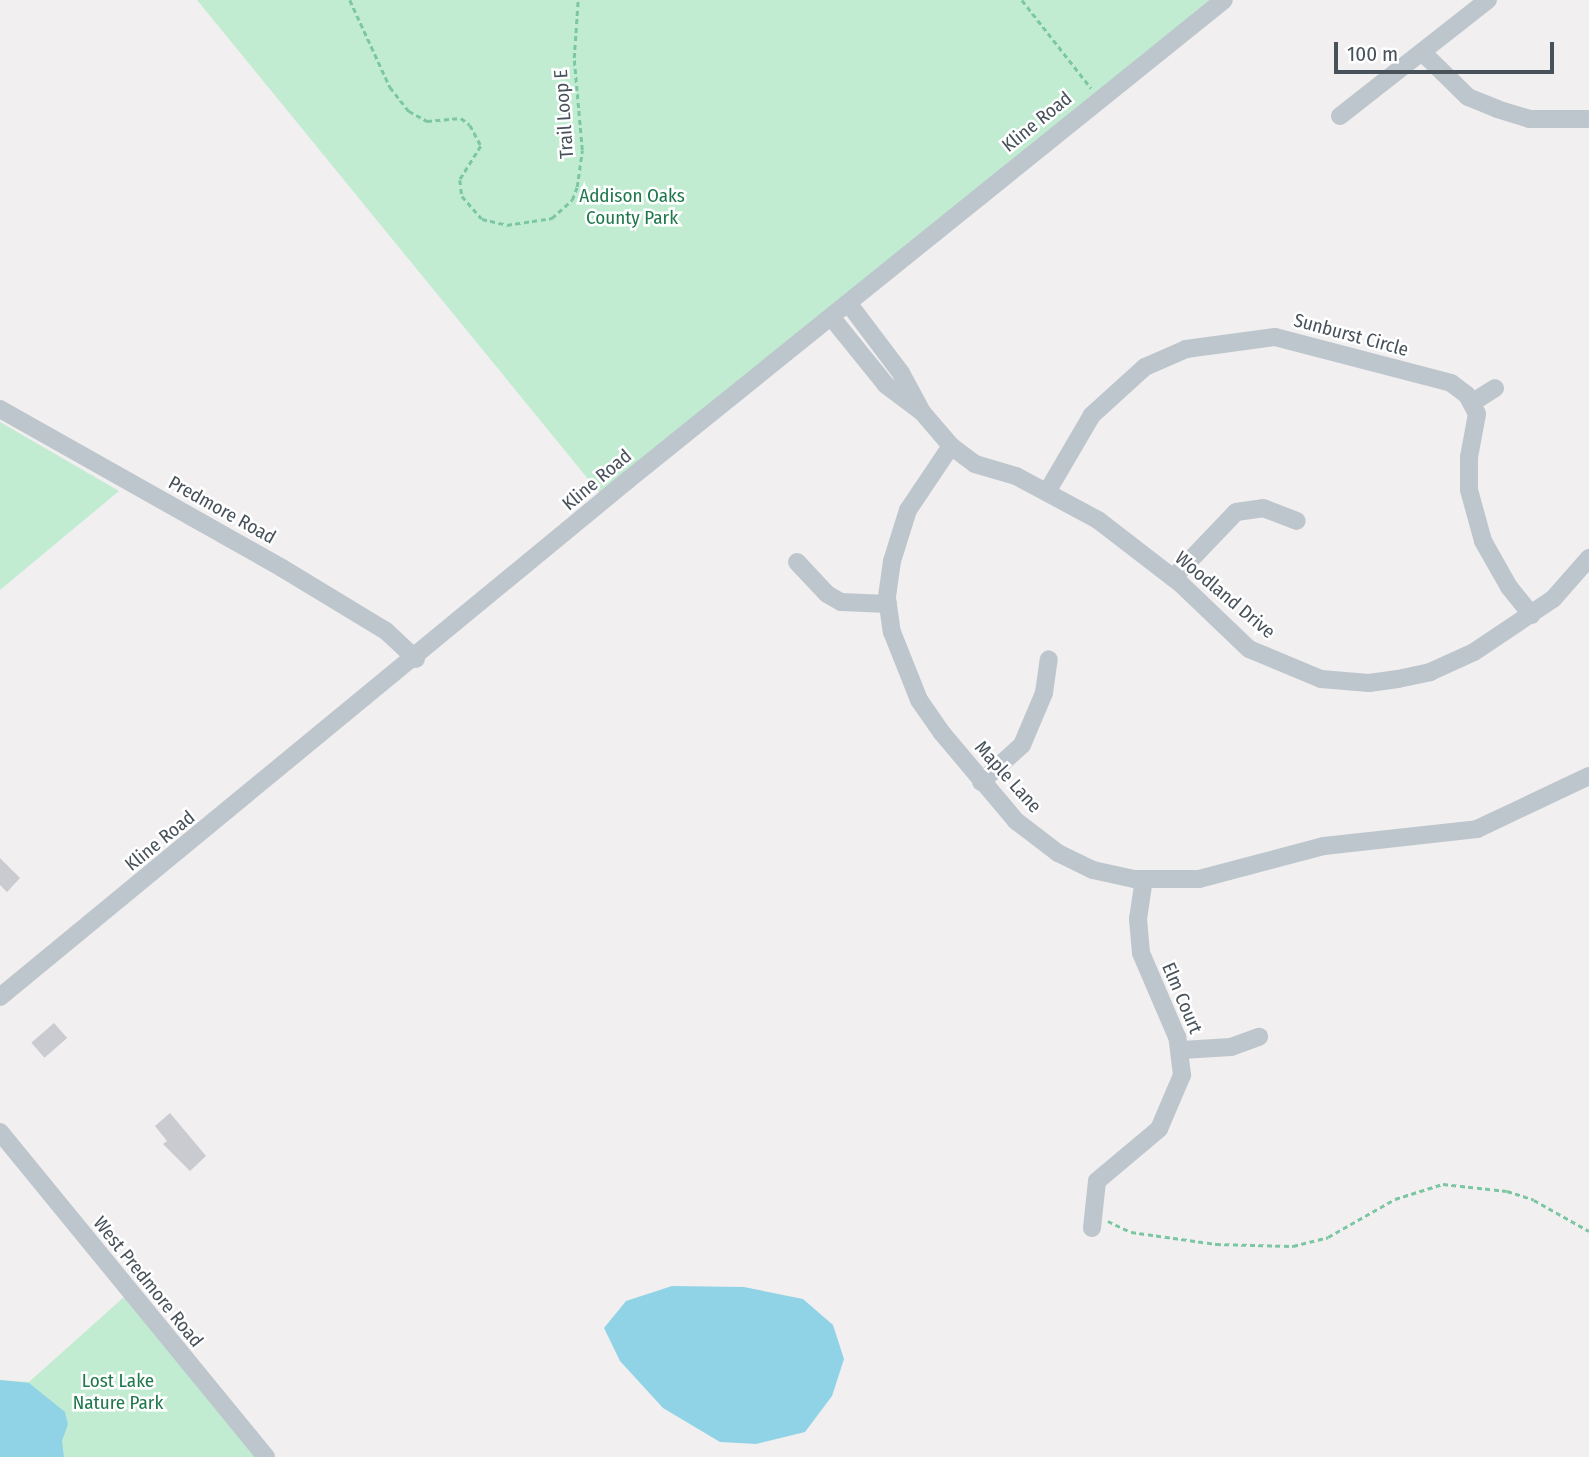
<!DOCTYPE html>
<style>
body{margin:0}
#map{position:relative;width:1589px;height:1457px;overflow:hidden;background:#f1efef;font-family:"Fira Sans Condensed",sans-serif}
div>[style]{position:absolute}
.green>*{inset:0;background:#c1ecd2}
.water>*{inset:0;background:#91d3e6}
.building>*{inset:0;background:#c9cbd1;transform-origin:0 0}
.path>*{height:2.5px;margin-top:-1.25px;transform-origin:0;background:repeating-linear-gradient(90deg,#7bc7a3 0 5px,transparent 0 8.5px)}
.minor>*{height:18px;margin:-9px;padding:0 9px;transform-origin:9px;border-radius:9px;background:#bec6cd}
span{translate:-50% -50%;white-space:nowrap;text-align:center;line-height:1.15;-webkit-text-stroke:5px #fff;paint-order:stroke}
.street-label{font-size:19px;color:#48525b}
.park-label{font-size:19px;color:#1e784c}
.scale{position:absolute;left:1334px;top:42px;width:220px;height:32px;box-sizing:border-box;border:4px solid #48525b;border-top:0;padding-left:9px;font-size:21px;line-height:24px;white-space:nowrap;color:#48525b;-webkit-text-stroke:5px #fff;paint-order:stroke}
</style>
<div id="map">
<div class="green">
<i style="clip-path:polygon(197px 0,1227px 0,602px 496px)"></i>
<i style="clip-path:polygon(0 422px,119px 491px,0 590px)"></i>
<i style="clip-path:polygon(124px 1297px,258px 1457px,0 1457px,0 1380px,29px 1382px)"></i>
</div>
<div class="water">
<i style="clip-path:polygon(672px 1286px,744px 1287px,803px 1299px,833px 1325px,844px 1359px,832px 1396px,805px 1432px,756px 1444px,720px 1442px,663px 1408px,620px 1361px,604px 1328px,626px 1301px)"></i>
<i style="clip-path:polygon(0 1380px,29px 1383px,65px 1412px,68px 1424px,62px 1441px,64px 1457px,0 1457px)"></i>
</div>
<div class="building">
<i style="clip-path:polygon(0 858px,20px 878px,7px 892px,0 885px)"></i>
<i style="left:54px;top:1023px;width:20px;height:30px;rotate:49deg"></i>
<i style="clip-path:polygon(170px 1113px,206px 1156px,190px 1171px,163px 1144px,167px 1141px,155px 1126px)"></i>
</div>
<div class="path">
<i style="left:350px;top:0;width:96px;rotate:65.3deg"></i>
<i style="left:390px;top:87px;width:31px;rotate:52deg"></i>
<i style="left:409px;top:111px;width:21px;rotate:29deg"></i>
<i style="left:427px;top:121px;width:34px;rotate:-5deg"></i>
<i style="left:461px;top:118px;width:11px;rotate:38deg"></i>
<i style="left:470px;top:125px;width:24px;rotate:62deg"></i>
<i style="left:481px;top:146px;width:40px;rotate:122deg"></i>
<i style="left:460px;top:180px;width:16px;rotate:83deg"></i>
<i style="left:462px;top:196px;width:30px;rotate:49deg"></i>
<i style="left:482px;top:219px;width:26px;rotate:13deg"></i>
<i style="left:507px;top:225px;width:46px;rotate:-8.8deg"></i>
<i style="left:552px;top:218px;width:27px;rotate:-42deg"></i>
<i style="left:572px;top:200px;width:14px;rotate:-69deg"></i>
<i style="left:577px;top:187px;width:37px;rotate:-82deg"></i>
<i style="left:582px;top:150px;width:92px;rotate:-95deg"></i>
<i style="left:574px;top:58px;width:58px;rotate:-86.1deg"></i>
<i style="left:1022px;top:0;width:112px;rotate:51.9deg"></i>
<i style="left:1108px;top:1221px;width:25px;rotate:26deg"></i>
<i style="left:1131px;top:1232px;width:86px;rotate:8deg"></i>
<i style="left:1216px;top:1244px;width:77px;rotate:1.5deg"></i>
<i style="left:1293px;top:1246px;width:36px;rotate:-14deg"></i>
<i style="left:1328px;top:1237px;width:77px;rotate:-29.6deg"></i>
<i style="left:1395px;top:1199px;width:50px;rotate:-17.4deg"></i>
<i style="left:1443px;top:1184px;width:64px;rotate:6.2deg"></i>
<i style="left:1507px;top:1191px;width:28px;rotate:18deg"></i>
<i style="left:1534px;top:1200px;width:63px;rotate:29.4deg"></i>
</div>
<div class="minor">
<i style="left:1422px;top:52px;width:64px;rotate:44.4deg"></i>
<i style="left:1468px;top:97px;width:31px;rotate:22deg"></i>
<i style="left:1497px;top:109px;width:34px;rotate:17deg"></i>
<i style="left:1529px;top:119px;width:60px"></i>
<i style="left:1340px;top:116px;width:188px;rotate:-38.1deg"></i>
<i style="left:832px;top:318px;width:86px;rotate:51.1deg"></i>
<i style="left:886px;top:385px;width:45px;rotate:36.9deg"></i>
<i style="left:922px;top:412px;width:44px;rotate:-118.3deg"></i>
<i style="left:901px;top:373px;width:86px;rotate:-127deg"></i>
<i style="left:1473px;top:402px;width:26px;rotate:-32deg"></i>
<i style="left:0;top:409px;width:324px;rotate:29.4deg"></i>
<i style="left:282px;top:568px;width:122px;rotate:31.2deg"></i>
<i style="left:386px;top:631px;width:41px;rotate:43deg"></i>
<i style="left:922px;top:412px;width:45px;rotate:49.5deg"></i>
<i style="left:951px;top:446px;width:30px;rotate:37deg"></i>
<i style="left:975px;top:464px;width:43px;rotate:16.3deg"></i>
<i style="left:1016px;top:476px;width:93px;rotate:28.2deg"></i>
<i style="left:1098px;top:520px;width:105px;rotate:37.6deg"></i>
<i style="left:1181px;top:584px;width:94px;rotate:43.7deg"></i>
<i style="left:1249px;top:649px;width:78px;rotate:22.6deg"></i>
<i style="left:1321px;top:679px;width:48px;rotate:4.8deg"></i>
<i style="left:1369px;top:683px;width:29px;rotate:-8deg"></i>
<i style="left:1398px;top:679px;width:33px;rotate:-12deg"></i>
<i style="left:1430px;top:672px;width:48px;rotate:-24.4deg"></i>
<i style="left:1474px;top:652px;width:95px;rotate:-33.9deg"></i>
<i style="left:1553px;top:599px;width:55px;rotate:-48.7deg"></i>
<i style="left:951px;top:446px;width:77px;rotate:123.9deg"></i>
<i style="left:908px;top:510px;width:53px;rotate:107.4deg"></i>
<i style="left:892px;top:561px;width:37px;rotate:98deg"></i>
<i style="left:887px;top:598px;width:34px;rotate:82deg"></i>
<i style="left:892px;top:632px;width:73px;rotate:68.3deg"></i>
<i style="left:919px;top:700px;width:40px;rotate:55.1deg"></i>
<i style="left:942px;top:733px;width:115px;rotate:49.9deg"></i>
<i style="left:1016px;top:821px;width:53px;rotate:37.3deg"></i>
<i style="left:1058px;top:853px;width:39px;rotate:26deg"></i>
<i style="left:1093px;top:870px;width:42px;rotate:12.4deg"></i>
<i style="left:1134px;top:879px;width:65px"></i>
<i style="left:1199px;top:879px;width:129px;rotate:-14.8deg"></i>
<i style="left:1324px;top:846px;width:154px;rotate:-6.3deg"></i>
<i style="left:1477px;top:829px;width:124px;rotate:-25.3deg"></i>
<i style="left:1047px;top:492px;width:89px;rotate:-59.7deg"></i>
<i style="left:1092px;top:415px;width:72px;rotate:-42.2deg"></i>
<i style="left:1145px;top:367px;width:45px;rotate:-23.7deg"></i>
<i style="left:1186px;top:349px;width:90px;rotate:-7.7deg"></i>
<i style="left:1275px;top:337px;width:182px;rotate:14.6deg"></i>
<i style="left:1451px;top:383px;width:20px;rotate:37deg"></i>
<i style="left:1467px;top:395px;width:21px;rotate:62deg"></i>
<i style="left:1477px;top:414px;width:44px;rotate:100.5deg"></i>
<i style="left:1469px;top:457px;width:33px;rotate:90deg"></i>
<i style="left:1469px;top:490px;width:53px;rotate:74.6deg"></i>
<i style="left:1483px;top:541px;width:53px;rotate:60.5deg"></i>
<i style="left:1509px;top:587px;width:36px;rotate:51deg"></i>
<i style="left:797px;top:562px;width:44px;rotate:46.8deg"></i>
<i style="left:827px;top:594px;width:16px;rotate:30deg"></i>
<i style="left:841px;top:602px;width:47px;rotate:2.4deg"></i>
<i style="left:1173px;top:578px;width:91px;rotate:-46.3deg"></i>
<i style="left:1236px;top:512px;width:27px;rotate:-8deg"></i>
<i style="left:1263px;top:508px;width:36px;rotate:21deg"></i>
<i style="left:981px;top:782px;width:55px;rotate:-42.1deg"></i>
<i style="left:1022px;top:745px;width:56px;rotate:-67.1deg"></i>
<i style="left:1044px;top:693px;width:34px;rotate:-82deg"></i>
<i style="left:0;top:997px;width:813px;rotate:-39.46deg"></i>
<i style="left:628px;top:480px;width:765px;rotate:-38.85deg"></i>
<i style="left:1182px;top:1050px;width:49px;rotate:-3.5deg"></i>
<i style="left:1231px;top:1047px;width:30px;rotate:-20deg"></i>
<i style="left:0;top:1132px;width:420px;rotate:50.7deg"></i>
<i style="left:1092px;top:1228px;width:47px;rotate:-83.9deg"></i>
<i style="left:1097px;top:1181px;width:81px;rotate:-40deg"></i>
<i style="left:1159px;top:1129px;width:59px;rotate:-66.9deg"></i>
<i style="left:1182px;top:1075px;width:38px;rotate:-97deg"></i>
<i style="left:1177px;top:1037px;width:91px;rotate:-113.2deg"></i>
<i style="left:1141px;top:953px;width:34px;rotate:-95deg"></i>
<i style="left:1138px;top:919px;width:40px;rotate:-81.5deg"></i>
</div>
<div class="street-label">
<span style="left:564px;top:114px;rotate:-94deg">Trail Loop E</span>
<span style="left:1037px;top:122px;rotate:-39deg">Kline Road</span>
<span style="left:1351px;top:335px;rotate:15deg">Sunburst Circle</span>
<span style="left:597px;top:480px;rotate:-40deg">Kline Road</span>
<span style="left:222px;top:510px;rotate:29deg">Predmore Road</span>
<span style="left:1225px;top:595px;rotate:40deg">Woodland Drive</span>
<span style="left:1008px;top:777px;rotate:48deg">Maple Lane</span>
<span style="left:160px;top:841px;rotate:-39deg">Kline Road</span>
<span style="left:1182px;top:998px;rotate:67deg">Elm Court</span>
<span style="left:148px;top:1282px;rotate:51deg">West Predmore Road</span>
</div>
<div class="park-label">
<span style="left:632px;top:207px">Addison Oaks<br>County Park</span>
<span style="left:118px;top:1392px">Lost Lake<br>Nature Park</span>
</div>
<div class="scale">100 m</div>
</div>
